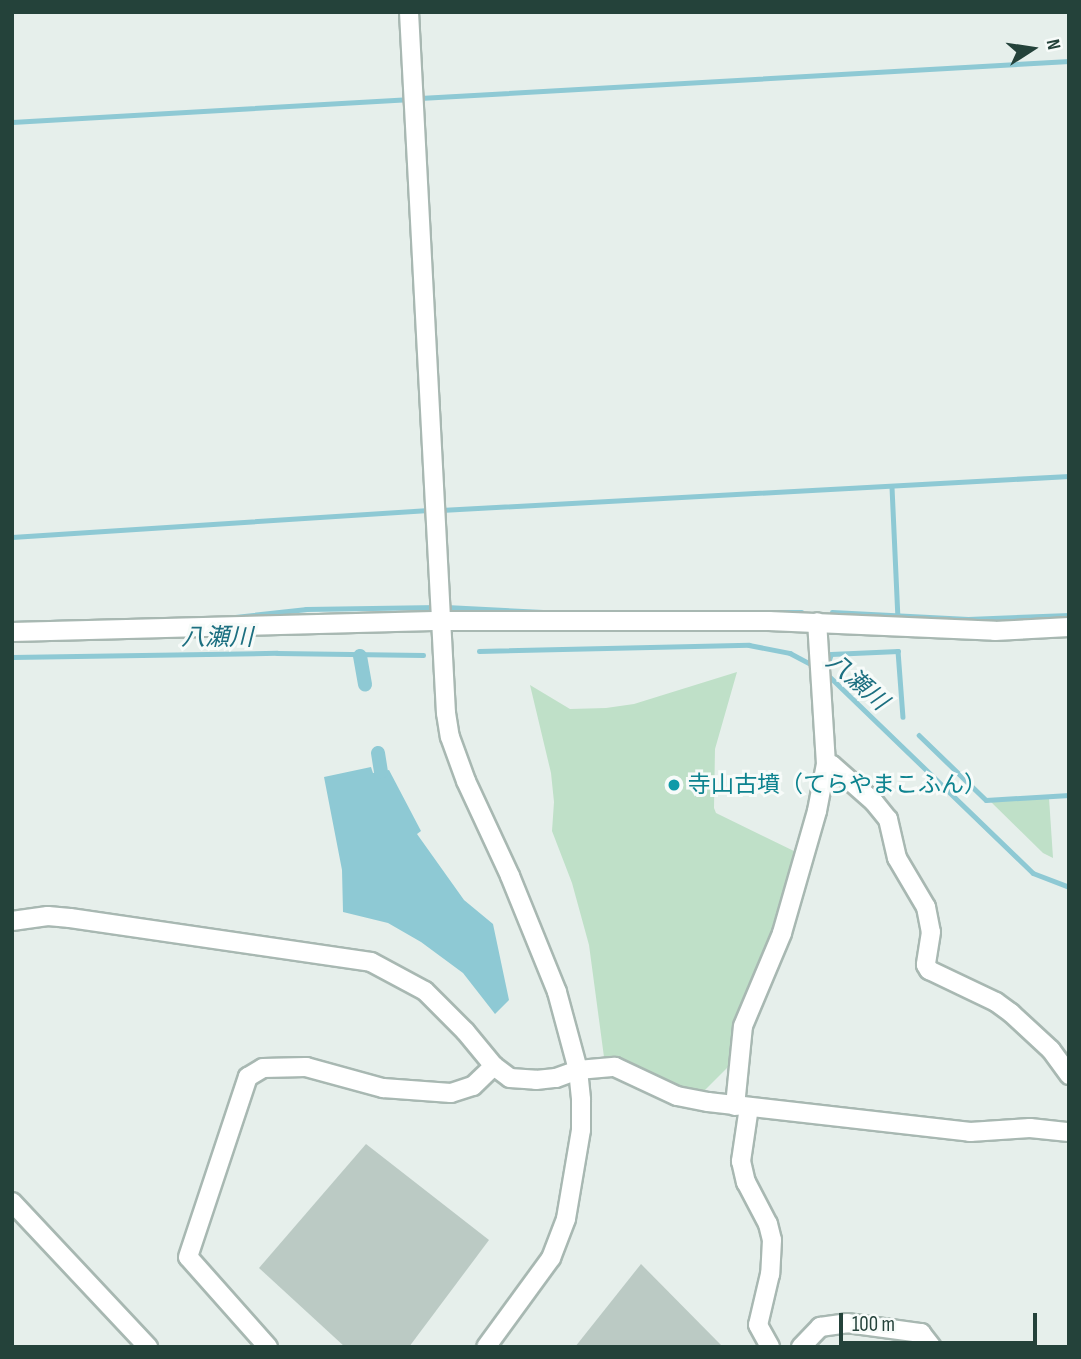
<!DOCTYPE html>
<meta charset="utf-8">
<style>
body{margin:0}
#map{position:relative;width:1081px;height:1359px;overflow:hidden;background:#e6efeb;font-family:"Sofia Sans Condensed","Noto Sans JP",sans-serif}
div>[style]{position:absolute}
.green>*{inset:0;background:#bfe0c8}
.water>*{inset:0;background:#8ec9d4}
.stream>*{height:4.5px;margin:-2.25px;padding:0 2.25px;transform-origin:2.25px;border-radius:2.25px;background:#8ec9d4}
.canal>*{height:14px;margin:-7px;padding:0 7px;transform-origin:7px;border-radius:7px;background:#8ec9d4}
.building>*{inset:0;background:#bbcac4}
.roads{filter:drop-shadow(2px 0 #a8b8b2) drop-shadow(-2px 0 #a8b8b2) drop-shadow(0 2px #a8b8b2) drop-shadow(0 -2px #a8b8b2)}
.minor>*{height:18px;margin:-9px;padding:0 9px;transform-origin:9px;border-radius:9px;background:#fff}
.dots>*{width:19px;height:19px;translate:-50% -50%;box-sizing:border-box;border:4px solid #f7fbf9;border-radius:50%}
span{translate:-50% -50%;white-space:nowrap;text-align:center;line-height:1.15;-webkit-text-stroke:6px #f7fbf9;paint-order:stroke}
.culture-label{font-size:23px;color:#0d838f}
.left{translate:0 -50%;text-align:left}
.water-label{font-size:24px;color:#1c6f80;font-style:italic}
.frame{position:absolute;inset:0;border:14px solid #24423a;pointer-events:none}
.north{position:absolute;left:997px;top:14px;width:70px;height:70px;-webkit-text-stroke:5px #f7fbf9;paint-order:stroke;rotate:78deg;font-size:19px;font-weight:700;line-height:28px;text-align:center;color:#24423a}
.north::after{content:'';display:block;margin:auto;width:24px;height:32px;background:#24423a;clip-path:polygon(50% 0,100% 100%,50% 72%,0 100%)}
.scale{position:absolute;left:839px;top:1313px;width:198px;height:32px;box-sizing:border-box;border:4px solid #24423a;border-top:0;padding-left:9px;font-size:21px;line-height:24px;white-space:nowrap;color:#24423a;-webkit-text-stroke:5px #f7fbf9;paint-order:stroke}
</style>
<div id="map">
<div class="green">
<i style="clip-path:polygon(737px 672px,715px 749px,714px 808px,716px 813px,798px 853px,734px 1061px,701px 1094px,686px 1091px,623px 1060px,604px 1057px,589px 945px,572px 883px,552px 831px,554px 802px,551px 773px,530px 685px,570px 709px,606px 708px,634px 704px)"></i>
<i style="clip-path:polygon(1049px 798px,1053px 858px,1043px 853px,990px 801px)"></i>
</div>
<div class="water">
<i style="clip-path:polygon(371px 767px,373px 773px,389px 770px,421px 831px,417px 834px,464px 900px,493px 924px,509px 1000px,495px 1014px,463px 973px,421px 942px,388px 923px,343px 912px,342px 870px,324px 777px)"></i>
</div>
<div class="stream">
<i style="left:420px;top:98px;width:650px;rotate:-3.26deg"></i>
<i style="left:12px;top:122px;width:400px;rotate:-3.3deg"></i>
<i style="left:892px;top:487px;width:130px;rotate:87.4deg"></i>
<i style="left:441px;top:510px;width:629px;rotate:-3.1deg"></i>
<i style="left:12px;top:537px;width:421px;rotate:-3.7deg"></i>
<i style="left:446px;top:607px;width:117px;rotate:2.9deg"></i>
<i style="left:768px;top:612px;width:34px"></i>
<i style="left:832px;top:612px;width:136px;rotate:2.9deg"></i>
<i style="left:968px;top:619px;width:101px;rotate:-2.3deg"></i>
<i style="left:226px;top:618px;width:81px;rotate:-6.4deg"></i>
<i style="left:306px;top:609px;width:132px;rotate:-0.9deg"></i>
<i style="left:12px;top:623px;width:76px;rotate:-1.5deg"></i>
<i style="left:479px;top:651px;width:270px;rotate:-1.3deg"></i>
<i style="left:749px;top:645px;width:42px;rotate:11deg"></i>
<i style="left:790px;top:653px;width:27px;rotate:28deg"></i>
<i style="left:12px;top:657px;width:265px;rotate:-0.9deg"></i>
<i style="left:277px;top:653px;width:146px;rotate:0.8deg"></i>
<i style="left:828px;top:663px;width:9px;rotate:-72deg"></i>
<i style="left:831px;top:654px;width:67px;rotate:-2.6deg"></i>
<i style="left:898px;top:651px;width:66px;rotate:85.7deg"></i>
<i style="left:825px;top:672px;width:289px;rotate:44deg"></i>
<i style="left:1033px;top:873px;width:39px;rotate:21deg"></i>
<i style="left:919px;top:735px;width:93px;rotate:44.1deg"></i>
<i style="left:986px;top:800px;width:83px;rotate:-3.4deg"></i>
</div>
<div class="canal">
<i style="left:360px;top:656px;width:29px;rotate:80deg"></i>
<i style="left:378px;top:753px;width:19px;rotate:81deg"></i>
</div>
<div class="building">
<i style="clip-path:polygon(366px 1144px,489px 1240px,409px 1347px,345px 1347px,259px 1268px)"></i>
<i style="clip-path:polygon(641px 1264px,723px 1347px,575px 1347px)"></i>
</div>
<div class="roads">
<div class="minor">
<i style="left:409px;top:12px;width:702px;rotate:86.98deg"></i>
<i style="left:446px;top:713px;width:24px;rotate:81deg"></i>
<i style="left:450px;top:737px;width:47px;rotate:70deg"></i>
<i style="left:466px;top:781px;width:105px;rotate:65.1deg"></i>
<i style="left:510px;top:876px;width:125px;rotate:67.9deg"></i>
<i style="left:557px;top:992px;width:81px;rotate:74.9deg"></i>
<i style="left:578px;top:1070px;width:30px;rotate:84deg"></i>
<i style="left:581px;top:1100px;width:30px;rotate:90deg"></i>
<i style="left:581px;top:1130px;width:90px;rotate:99.6deg"></i>
<i style="left:566px;top:1219px;width:42px;rotate:111deg"></i>
<i style="left:551px;top:1258px;width:110px;rotate:126.1deg"></i>
<i style="left:12px;top:632px;width:431px;rotate:-1.5deg"></i>
<i style="left:443px;top:621px;width:326px"></i>
<i style="left:769px;top:621px;width:226px;rotate:2.5deg"></i>
<i style="left:995px;top:631px;width:74px;rotate:-3.1deg"></i>
<i style="left:826px;top:764px;width:6px;rotate:9deg"></i>
<i style="left:832px;top:765px;width:56px;rotate:41.4deg"></i>
<i style="left:874px;top:802px;width:22px;rotate:51deg"></i>
<i style="left:888px;top:819px;width:40px;rotate:77deg"></i>
<i style="left:897px;top:858px;width:57px;rotate:59.4deg"></i>
<i style="left:926px;top:907px;width:25px;rotate:79deg"></i>
<i style="left:931px;top:932px;width:33px;rotate:99deg"></i>
<i style="left:926px;top:965px;width:6px;rotate:59deg"></i>
<i style="left:929px;top:970px;width:74px;rotate:25.5deg"></i>
<i style="left:996px;top:1002px;width:19px;rotate:36deg"></i>
<i style="left:1011px;top:1013px;width:54px;rotate:42.8deg"></i>
<i style="left:1051px;top:1050px;width:31px;rotate:54deg"></i>
<i style="left:12px;top:921px;width:36px;rotate:-8deg"></i>
<i style="left:48px;top:916px;width:22px;rotate:5deg"></i>
<i style="left:70px;top:918px;width:304px;rotate:8.3deg"></i>
<i style="left:371px;top:962px;width:61px;rotate:28.2deg"></i>
<i style="left:425px;top:991px;width:57px;rotate:45deg"></i>
<i style="left:465px;top:1031px;width:45px;rotate:50.4deg"></i>
<i style="left:494px;top:1066px;width:20px;rotate:37deg"></i>
<i style="left:510px;top:1078px;width:26px;rotate:4deg"></i>
<i style="left:536px;top:1080px;width:20px;rotate:-6deg"></i>
<i style="left:556px;top:1078px;width:23px;rotate:-20deg"></i>
<i style="left:578px;top:1070px;width:37px;rotate:-5deg"></i>
<i style="left:615px;top:1067px;width:68px;rotate:25.1deg"></i>
<i style="left:677px;top:1096px;width:32px;rotate:11deg"></i>
<i style="left:708px;top:1102px;width:264px;rotate:6.5deg"></i>
<i style="left:970px;top:1132px;width:60px;rotate:-3.8deg"></i>
<i style="left:1030px;top:1128px;width:39px;rotate:6deg"></i>
<i style="left:735px;top:1106px;width:80px;rotate:-84.3deg"></i>
<i style="left:743px;top:1026px;width:101px;rotate:-67.2deg"></i>
<i style="left:782px;top:933px;width:127px;rotate:-74deg"></i>
<i style="left:817px;top:811px;width:48px;rotate:-79.2deg"></i>
<i style="left:826px;top:764px;width:142px;rotate:-93.6deg"></i>
<i style="left:749px;top:1107px;width:55px;rotate:98.4deg"></i>
<i style="left:741px;top:1161px;width:22px;rotate:77deg"></i>
<i style="left:746px;top:1182px;width:47px;rotate:62.4deg"></i>
<i style="left:768px;top:1224px;width:16px;rotate:76deg"></i>
<i style="left:772px;top:1240px;width:34px;rotate:93deg"></i>
<i style="left:770px;top:1274px;width:52px;rotate:103.2deg"></i>
<i style="left:758px;top:1325px;width:25px;rotate:61deg"></i>
<i style="left:12px;top:1202px;width:199px;rotate:46.8deg"></i>
<i style="left:268px;top:1347px;width:120px;rotate:-131.6deg"></i>
<i style="left:188px;top:1257px;width:190px;rotate:-71.6deg"></i>
<i style="left:248px;top:1077px;width:17px;rotate:-31deg"></i>
<i style="left:263px;top:1068px;width:43px;rotate:-1.3deg"></i>
<i style="left:306px;top:1067px;width:80px;rotate:15.3deg"></i>
<i style="left:383px;top:1088px;width:68px;rotate:4.2deg"></i>
<i style="left:451px;top:1093px;width:23px;rotate:-18deg"></i>
<i style="left:473px;top:1086px;width:29px;rotate:-44deg"></i>
<i style="left:801px;top:1347px;width:28px;rotate:-46deg"></i>
<i style="left:820px;top:1327px;width:27px;rotate:-8deg"></i>
<i style="left:847px;top:1323px;width:75px;rotate:7.7deg"></i>
<i style="left:921px;top:1333px;width:18px;rotate:52deg"></i>
</div>
</div>
<div class="dots">
<i style="left:674px;top:785px;background:#0f9aa8"></i>
</div>
<div class="culture-label">
<span class="left" style="left:688px;top:785px">寺山古墳（てらやまこふん）</span>
</div>
<div class="water-label">
<span style="left:217px;top:638px">八瀬川</span>
<span style="left:857px;top:682px;rotate:41deg">八瀬川</span>
</div>
<div class="frame"></div>
<div class="north">N</div>
<div class="scale">100 m</div>
</div>
